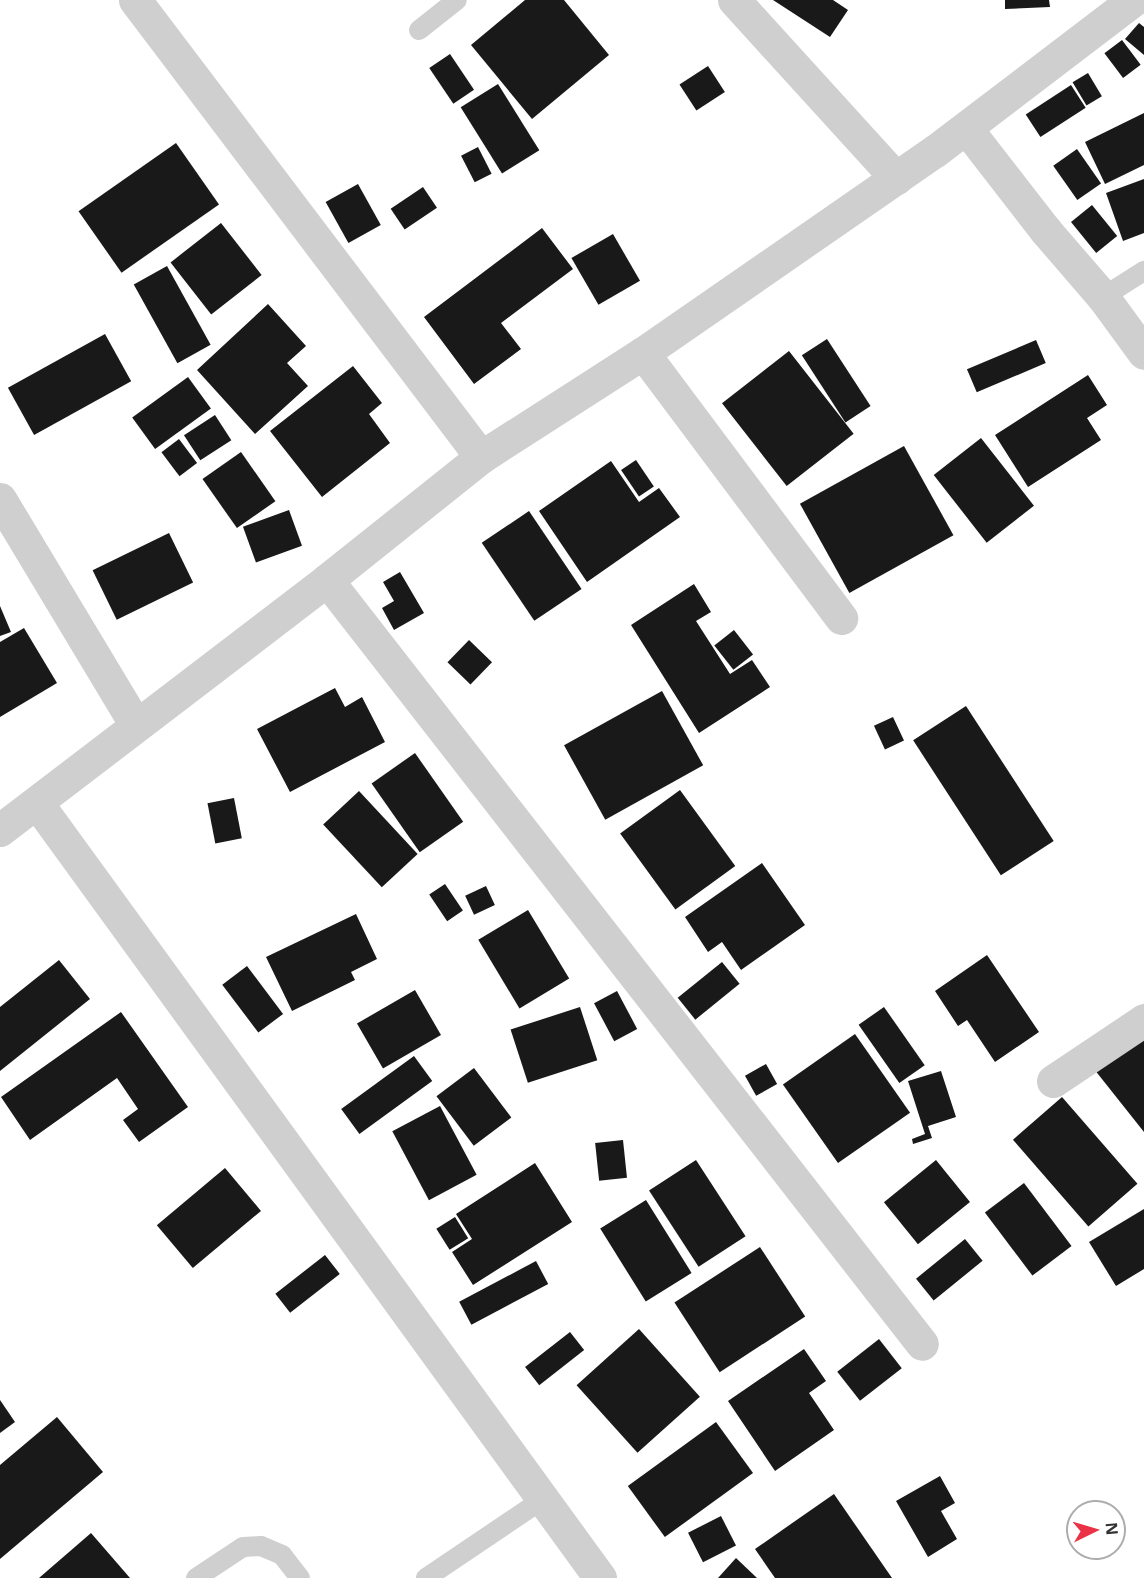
<!DOCTYPE html>
<style>
body{margin:0}
#map{position:relative;width:1144px;height:1578px;overflow:hidden;background:#fff;font-family:"Noto Sans",sans-serif}
div>[style]{position:absolute}
.building>*{inset:0;background:#191919;transform-origin:0 0}
.lane>*{height:20px;margin:-10px;padding:0 10px;transform-origin:10px;border-radius:10px;background:#cfcfcf}
.street>*{height:33px;margin:-16.5px;padding:0 16.5px;transform-origin:16.5px;border-radius:16.5px;background:#cfcfcf}
span{translate:-50% -50%;white-space:nowrap;text-align:center;line-height:1.15;-webkit-text-stroke:6px #fff;paint-order:stroke}
.north{position:absolute;left:1066px;top:1500px;width:60px;height:60px;box-sizing:border-box;background:#fff;border:2px solid #adadad;border-radius:50%;rotate:85deg;font-size:16px;font-weight:700;line-height:24px;text-align:center;color:#323232}
.north::after{content:'';display:block;margin:auto;width:21px;height:27px;background:#eb3145;clip-path:polygon(50% 0,100% 100%,50% 72%,0 100%)}
</style>
<div id="map">
<div class="building">
<i style="clip-path:polygon(525px 0,564px 0,609px 55px,532px 119px,471px 45px)"></i>
<i style="clip-path:polygon(773px 0,833px 0,848px 10px,830px 37px)"></i>
<i style="clip-path:polygon(1005px 0,1049px 0,1050px 7px,1005px 9px)"></i>
<i style="clip-path:polygon(1139px 23px,1144px 27px,1144px 55px,1125px 39px)"></i>
<i style="left:1122px;top:40px;width:31px;height:22px;rotate:53deg"></i>
<i style="left:450px;top:54px;width:43px;height:25px;rotate:56deg"></i>
<i style="left:708px;top:66px;width:31px;height:34px;rotate:57deg"></i>
<i style="left:1088px;top:73px;width:27px;height:18px;rotate:59deg"></i>
<i style="left:498px;top:84px;width:78px;height:44px;rotate:58deg"></i>
<i style="left:1071px;top:85px;width:27px;height:54px;rotate:57deg"></i>
<i style="clip-path:polygon(1144px 113px,1144px 165px,1105px 184px,1085px 142px)"></i>
<i style="left:176px;top:143px;width:75px;height:119px;rotate:55deg"></i>
<i style="left:478px;top:147px;width:30px;height:19px;rotate:63deg"></i>
<i style="left:1077px;top:149px;width:42px;height:29px;rotate:55deg"></i>
<i style="clip-path:polygon(1144px 179px,1144px 233px,1123px 241px,1106px 193px)"></i>
<i style="left:358px;top:184px;width:47px;height:37px;rotate:61deg"></i>
<i style="left:423px;top:187px;width:25px;height:39px;rotate:56deg"></i>
<i style="left:1092px;top:205px;width:40px;height:27px;rotate:51deg"></i>
<i style="left:221px;top:223px;width:66px;height:64px;rotate:52deg"></i>
<i style="clip-path:polygon(542px 228px,573px 269px,501px 323px,521px 349px,474px 384px,424px 317px)"></i>
<i style="left:613px;top:234px;width:54px;height:48px;rotate:60deg"></i>
<i style="left:167px;top:266px;width:90px;height:38px;rotate:61deg"></i>
<i style="clip-path:polygon(268px 304px,306px 346px,287px 363px,308px 386px,255px 434px,197px 370px)"></i>
<i style="left:105px;top:334px;width:54px;height:111px;rotate:61deg"></i>
<i style="left:827px;top:339px;width:80px;height:30px;rotate:57deg"></i>
<i style="left:1036px;top:340px;width:25px;height:75px;rotate:67deg"></i>
<i style="left:789px;top:351px;width:105px;height:85px;rotate:52deg"></i>
<i style="clip-path:polygon(353px 366px,382px 403px,369px 414px,390px 443px,322px 497px,270px 431px)"></i>
<i style="clip-path:polygon(1088px 375px,1107px 405px,1087px 418px,1101px 440px,1028px 487px,995px 435px)"></i>
<i style="left:188px;top:377px;width:39px;height:69px;rotate:54deg"></i>
<i style="left:215px;top:415px;width:30px;height:37px;rotate:57deg"></i>
<i style="left:981px;top:438px;width:86px;height:60px;rotate:52deg"></i>
<i style="left:179px;top:439px;width:30px;height:22px;rotate:53deg"></i>
<i style="left:904px;top:446px;width:102px;height:119px;rotate:61deg"></i>
<i style="left:241px;top:452px;width:60px;height:47px;rotate:55deg"></i>
<i style="left:636px;top:460px;width:32px;height:18px;rotate:56deg"></i>
<i style="clip-path:polygon(611px 461px,639px 502px,659px 488px,680px 517px,587px 582px,539px 511px)"></i>
<i style="left:289px;top:510px;width:38px;height:49px;rotate:70deg"></i>
<i style="left:529px;top:511px;width:94px;height:57px;rotate:56deg"></i>
<i style="left:169px;top:533px;width:55px;height:85px;rotate:64deg"></i>
<i style="clip-path:polygon(400px 572px,424px 613px,394px 630px,382px 608px,394px 601px,383px 582px)"></i>
<i style="clip-path:polygon(694px 584px,711px 612px,696px 621px,730px 674px,752px 660px,770px 687px,699px 733px,631px 625px)"></i>
<i style="clip-path:polygon(0 606px,11px 632px,0 636px)"></i>
<i style="clip-path:polygon(24px 628px,57px 683px,0 717px,0 642px)"></i>
<i style="left:734px;top:630px;width:31px;height:25px;rotate:52deg"></i>
<i style="left:469px;top:640px;width:32px;height:31px;rotate:44deg"></i>
<i style="clip-path:polygon(335px 688px,345px 707px,362px 697px,385px 742px,290px 792px,257px 729px)"></i>
<i style="left:662px;top:691px;width:85px;height:112px;rotate:61deg"></i>
<i style="left:966px;top:706px;width:161px;height:63px;rotate:57deg"></i>
<i style="left:893px;top:717px;width:26px;height:21px;rotate:65deg"></i>
<i style="left:415px;top:753px;width:84px;height:53px;rotate:55deg"></i>
<i style="left:680px;top:790px;width:94px;height:74px;rotate:54deg"></i>
<i style="left:359px;top:791px;width:86px;height:49px;rotate:47deg"></i>
<i style="left:234px;top:798px;width:41px;height:27px;rotate:79deg"></i>
<i style="clip-path:polygon(762px 863px,805px 925px,741px 970px,722px 942px,708px 952px,685px 917px)"></i>
<i style="left:445px;top:884px;width:32px;height:19px;rotate:56deg"></i>
<i style="left:486px;top:886px;width:21px;height:23px;rotate:65deg"></i>
<i style="left:528px;top:910px;width:80px;height:58px;rotate:59deg"></i>
<i style="clip-path:polygon(356px 914px,377px 959px,351px 972px,355px 980px,292px 1011px,266px 957px)"></i>
<i style="clip-path:polygon(987px 955px,1039px 1032px,995px 1062px,967px 1020px,958px 1026px,935px 991px)"></i>
<i style="clip-path:polygon(59px 960px,90px 999px,0 1071px,0 1007px)"></i>
<i style="left:722px;top:962px;width:28px;height:57px;rotate:51deg"></i>
<i style="left:247px;top:966px;width:60px;height:31px;rotate:53deg"></i>
<i style="left:415px;top:990px;width:52px;height:67px;rotate:60deg"></i>
<i style="left:617px;top:991px;width:43px;height:26px;rotate:62deg"></i>
<i style="left:580px;top:1007px;width:56px;height:73px;rotate:72deg"></i>
<i style="left:884px;top:1007px;width:71px;height:31px;rotate:55deg"></i>
<i style="clip-path:polygon(121px 1012px,188px 1107px,139px 1142px,123px 1120px,138px 1109px,117px 1078px,30px 1140px,1px 1097px)"></i>
<i style="clip-path:polygon(1144px 1029px,1144px 1132px,1094px 1069px)"></i>
<i style="left:855px;top:1034px;width:96px;height:88px;rotate:55deg"></i>
<i style="left:414px;top:1056px;width:31px;height:90px;rotate:54deg"></i>
<i style="left:766px;top:1064px;width:23px;height:24px;rotate:61deg"></i>
<i style="left:474px;top:1068px;width:62px;height:47px;rotate:53deg"></i>
<i style="clip-path:polygon(941px 1071px,956px 1117px,928px 1126px,932px 1138px,913px 1144px,912px 1139px,925px 1134px,908px 1081px)"></i>
<i style="left:1062px;top:1097px;width:115px;height:65px;rotate:49deg"></i>
<i style="left:440px;top:1106px;width:78px;height:54px;rotate:62deg"></i>
<i style="left:623px;top:1140px;width:38px;height:28px;rotate:84deg"></i>
<i style="left:696px;top:1160px;width:91px;height:56px;rotate:57deg"></i>
<i style="left:936px;top:1160px;width:54px;height:67px;rotate:51deg"></i>
<i style="clip-path:polygon(535px 1163px,572px 1222px,473px 1285px,452px 1252px,472px 1239px,456px 1214px)"></i>
<i style="left:225px;top:1168px;width:56px;height:89px;rotate:50deg"></i>
<i style="left:1024px;top:1183px;width:79px;height:49px;rotate:53deg"></i>
<i style="left:646px;top:1200px;width:86px;height:54px;rotate:58deg"></i>
<i style="clip-path:polygon(1144px 1209px,1144px 1269px,1116px 1286px,1089px 1242px)"></i>
<i style="left:455px;top:1217px;width:25px;height:22px;rotate:58deg"></i>
<i style="left:965px;top:1239px;width:28px;height:63px;rotate:51deg"></i>
<i style="left:760px;top:1247px;width:83px;height:102px;rotate:57deg"></i>
<i style="left:325px;top:1255px;width:24px;height:63px;rotate:52deg"></i>
<i style="left:536px;top:1261px;width:26px;height:87px;rotate:62deg"></i>
<i style="left:639px;top:1329px;width:91px;height:84px;rotate:48deg"></i>
<i style="left:570px;top:1332px;width:23px;height:57px;rotate:52deg"></i>
<i style="left:879px;top:1339px;width:37px;height:53px;rotate:52deg"></i>
<i style="clip-path:polygon(804px 1349px,826px 1381px,809px 1393px,834px 1430px,775px 1471px,728px 1401px)"></i>
<i style="clip-path:polygon(0 1400px,15px 1422px,0 1433px)"></i>
<i style="clip-path:polygon(57px 1417px,103px 1472px,0 1559px,0 1465px)"></i>
<i style="left:716px;top:1422px;width:63px;height:109px;rotate:54deg"></i>
<i style="clip-path:polygon(940px 1476px,955px 1503px,941px 1511px,957px 1539px,928px 1557px,896px 1501px)"></i>
<i style="clip-path:polygon(834px 1494px,892px 1578px,775px 1578px,755px 1549px)"></i>
<i style="left:721px;top:1516px;width:33px;height:37px;rotate:63deg"></i>
<i style="clip-path:polygon(91px 1533px,130px 1578px,39px 1578px)"></i>
<i style="clip-path:polygon(736px 1558px,757px 1578px,718px 1578px)"></i>
</div>
<div class="lane">
<i style="left:419px;top:30px;width:48px;rotate:-38.3deg"></i>
<i style="left:1103px;top:297px;width:49px;rotate:-32.4deg"></i>
<i style="left:196px;top:1578px;width:56px;rotate:-33.4deg"></i>
<i style="left:243px;top:1547px;width:18px;rotate:-3deg"></i>
<i style="left:261px;top:1546px;width:23px;rotate:23deg"></i>
<i style="left:282px;top:1555px;width:29px;rotate:52deg"></i>
<i style="left:426px;top:1578px;width:141px;rotate:-34deg"></i>
</div>
<div class="street">
<i style="left:135px;top:0;width:573px;rotate:52.87deg"></i>
<i style="left:734px;top:0;width:241px;rotate:47.7deg"></i>
<i style="left:966px;top:128px;width:130px;rotate:52.2deg"></i>
<i style="left:1046px;top:231px;width:87px;rotate:49.2deg"></i>
<i style="left:1103px;top:297px;width:69px;rotate:53.8deg"></i>
<i style="left:643px;top:353px;width:331px;rotate:53.2deg"></i>
<i style="left:0;top:499px;width:264px;rotate:59deg"></i>
<i style="left:327px;top:580px;width:968px;rotate:52.09deg"></i>
<i style="left:37px;top:803px;width:958px;rotate:54deg"></i>
<i style="left:0;top:830px;width:412px;rotate:-37.4deg"></i>
<i style="left:327px;top:580px;width:197px;rotate:-38.6deg"></i>
<i style="left:481px;top:457px;width:193px;rotate:-32.7deg"></i>
<i style="left:643px;top:353px;width:355px;rotate:-34.7deg"></i>
<i style="left:935px;top:151px;width:249px;rotate:-37.3deg"></i>
<i style="left:1053px;top:1081px;width:110px;rotate:-33.8deg"></i>
</div>
<div class="north">N</div>
</div>
